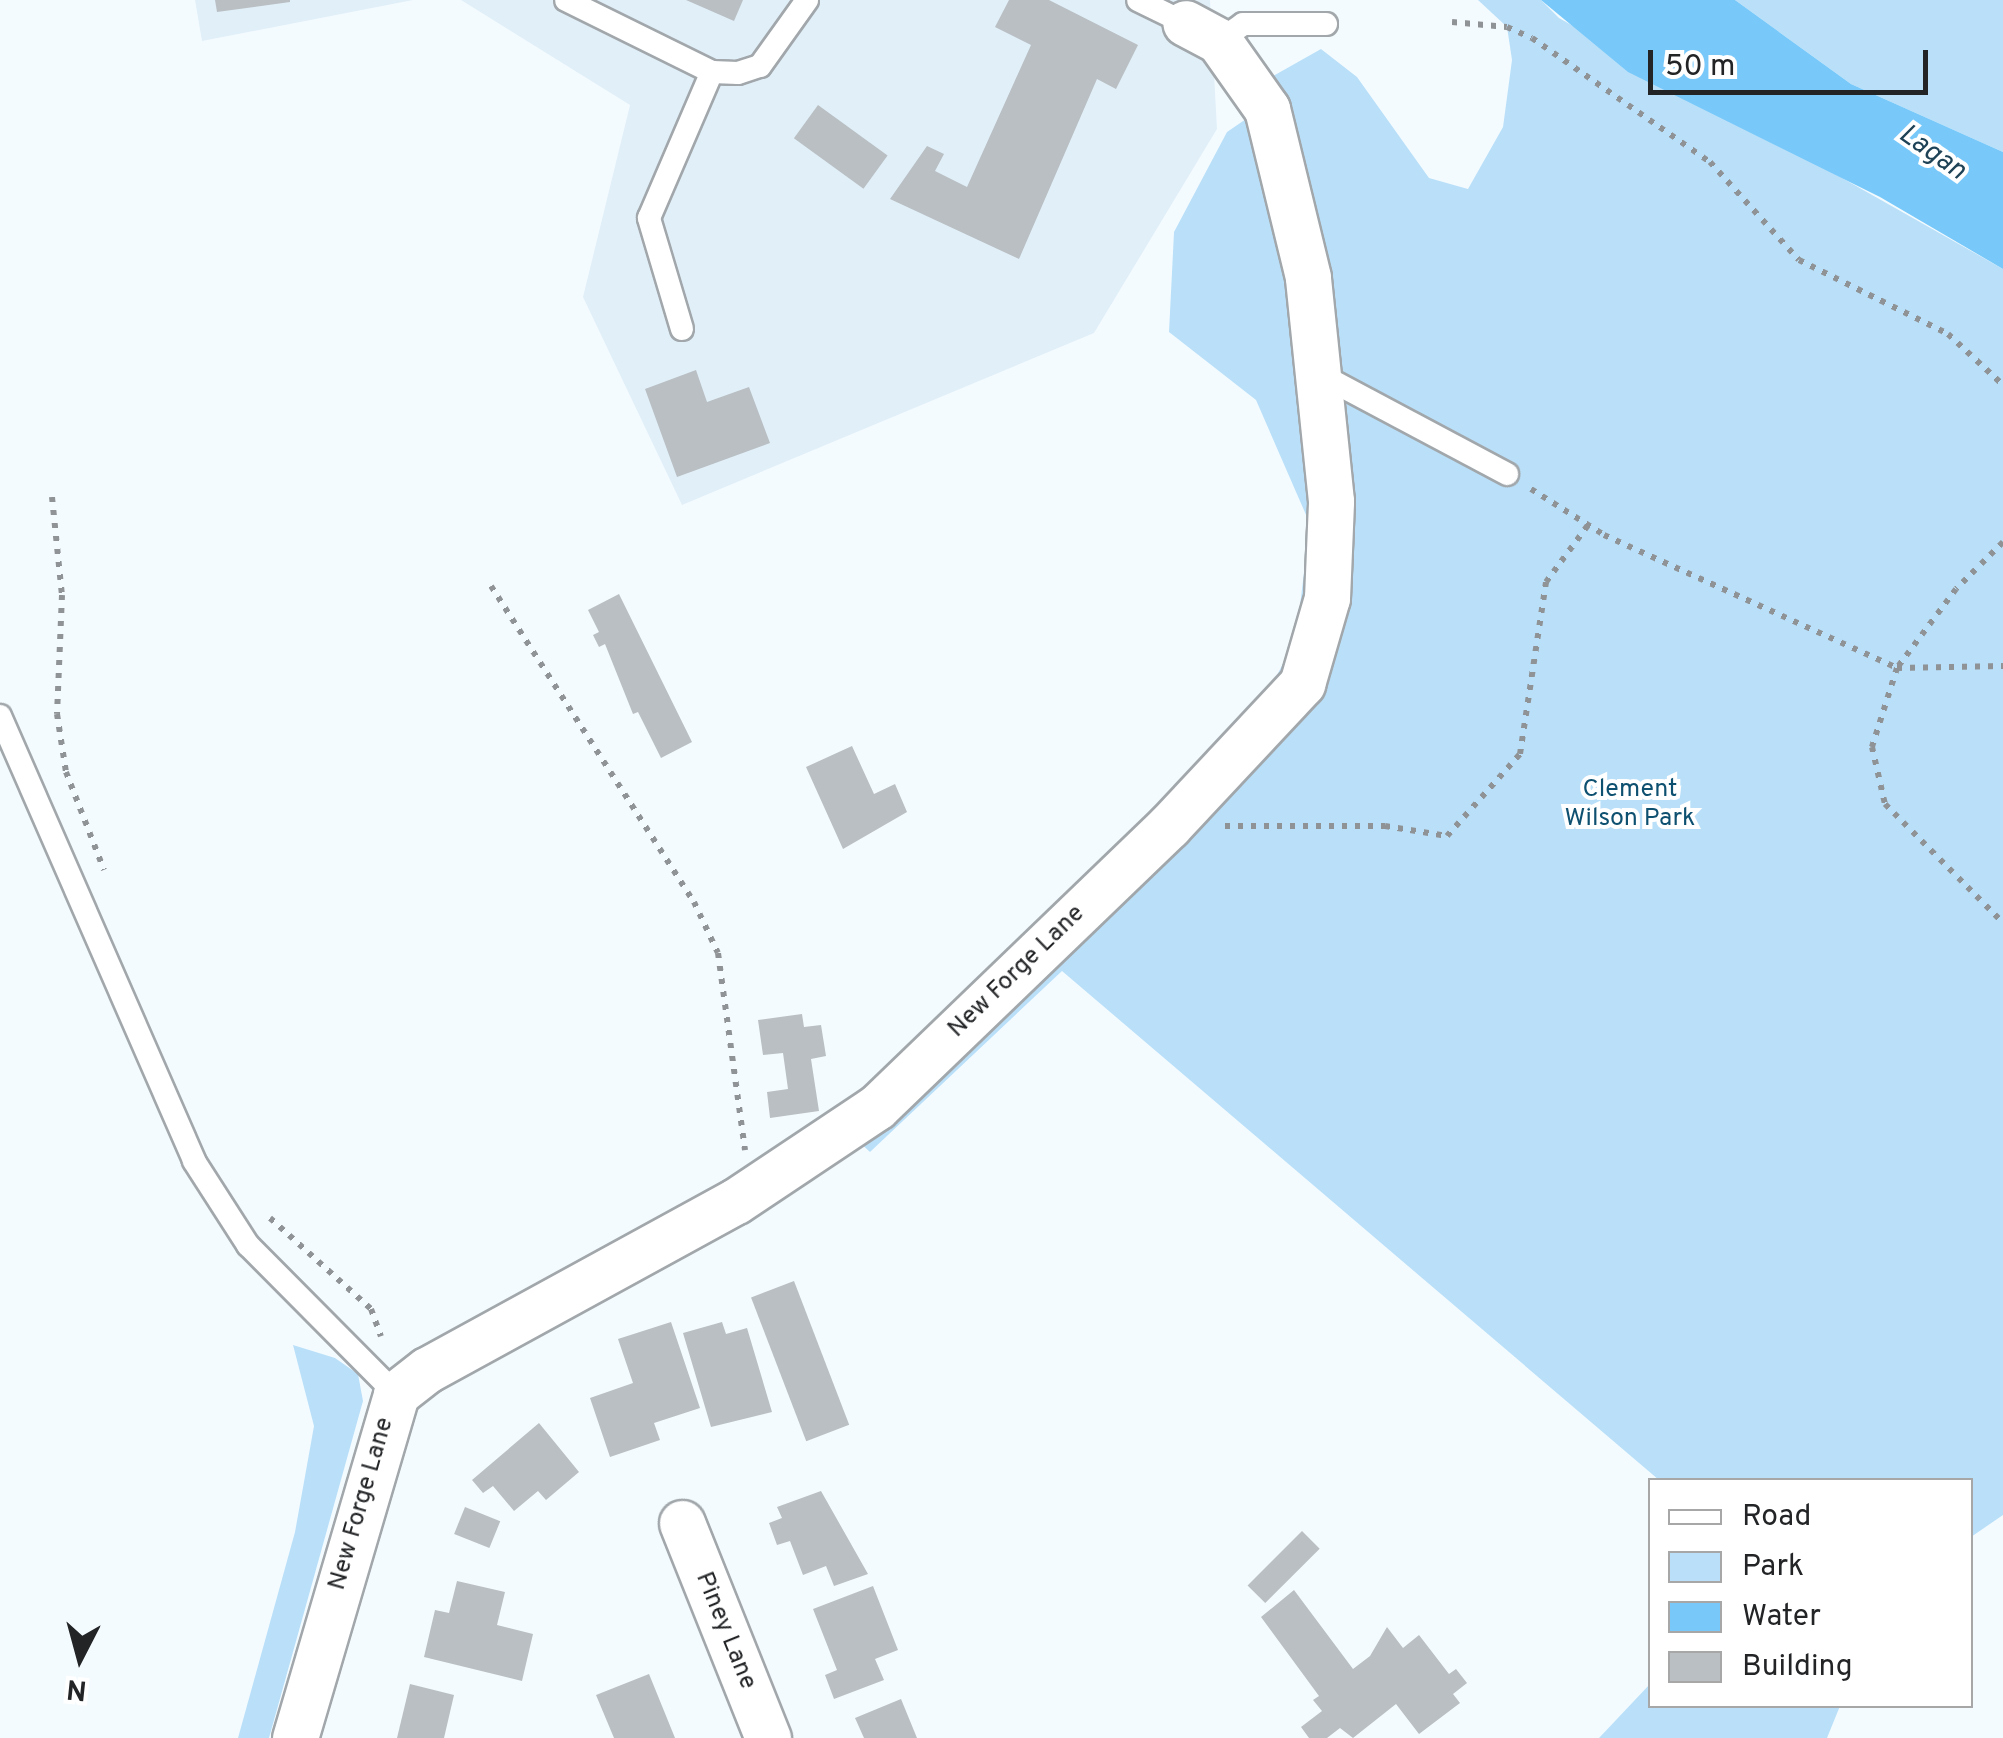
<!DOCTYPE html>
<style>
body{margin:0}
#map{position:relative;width:2003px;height:1738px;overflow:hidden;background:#f4fbff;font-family:Overpass,sans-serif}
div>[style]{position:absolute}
.built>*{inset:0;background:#e1eff8}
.green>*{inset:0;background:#bae0f9}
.water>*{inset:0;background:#78c9fa}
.building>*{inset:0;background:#b9bfc3;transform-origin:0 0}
.path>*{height:6px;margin-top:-3px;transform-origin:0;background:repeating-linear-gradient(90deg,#8f9396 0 5px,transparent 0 13px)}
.roads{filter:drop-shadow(2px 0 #a1a7ab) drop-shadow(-2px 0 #a1a7ab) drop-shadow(0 2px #a1a7ab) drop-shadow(0 -2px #a1a7ab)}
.service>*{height:22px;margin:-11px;padding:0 11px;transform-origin:11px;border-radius:11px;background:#fff}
.minor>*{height:45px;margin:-22.5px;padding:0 22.5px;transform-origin:22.5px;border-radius:22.5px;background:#fff}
span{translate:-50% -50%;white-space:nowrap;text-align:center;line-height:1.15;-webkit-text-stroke:8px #fff;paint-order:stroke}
.park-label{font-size:25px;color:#0e5070}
.street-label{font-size:25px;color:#222426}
.water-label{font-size:28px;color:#1e4256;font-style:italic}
.legend{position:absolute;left:1648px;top:1478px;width:325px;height:230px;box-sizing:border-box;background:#fff;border:2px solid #a7a7a8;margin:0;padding:12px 18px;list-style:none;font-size:30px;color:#222426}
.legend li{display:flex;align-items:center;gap:20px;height:50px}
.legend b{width:50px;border:2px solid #a7a7a8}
.north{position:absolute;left:30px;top:1608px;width:100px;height:100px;-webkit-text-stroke:8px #fff;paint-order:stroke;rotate:186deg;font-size:28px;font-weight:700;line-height:40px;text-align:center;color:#222426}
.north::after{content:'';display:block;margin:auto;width:35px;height:45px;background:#222426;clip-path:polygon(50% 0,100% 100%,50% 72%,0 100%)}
.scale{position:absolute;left:1648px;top:50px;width:280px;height:45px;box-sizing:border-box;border:5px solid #222426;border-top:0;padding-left:12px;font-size:30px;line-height:35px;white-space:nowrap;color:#222426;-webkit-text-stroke:8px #fff;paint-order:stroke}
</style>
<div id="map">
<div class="built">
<i style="clip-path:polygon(195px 0,413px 0,202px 41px)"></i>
<i style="clip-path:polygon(461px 0,1210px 0,1217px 129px,1094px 333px,682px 505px,583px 297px,630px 105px)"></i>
</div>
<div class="green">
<i style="clip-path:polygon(1478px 0,1541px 0,1559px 18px,2003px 269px,2003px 1515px,1971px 1537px,1970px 1480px,1659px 1480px,1062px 971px,870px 1152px,832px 1117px,1026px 940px,1270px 689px,1296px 638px,1310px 524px,1256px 400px,1169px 332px,1174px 232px,1227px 132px,1268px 104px,1266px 80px,1321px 49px,1357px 77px,1429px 178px,1468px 189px,1503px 127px,1512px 60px,1507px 27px)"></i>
<i style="clip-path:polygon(1735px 0,2003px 0,2003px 152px,1851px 84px)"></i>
<i style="clip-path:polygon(293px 1345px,335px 1358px,358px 1374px,363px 1401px,269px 1738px,238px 1738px,295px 1532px,314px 1426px)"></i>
<i style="clip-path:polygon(1650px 1684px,1650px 1706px,1840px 1706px,1827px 1738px,1599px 1738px)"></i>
</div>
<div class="water">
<i style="clip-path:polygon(1541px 0,1735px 0,1851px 84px,2003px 152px,2003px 269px,1880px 197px,1628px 72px)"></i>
</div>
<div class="building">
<i style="clip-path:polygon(215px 0,290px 0,290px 2px,217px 12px)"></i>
<i style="clip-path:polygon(686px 0,743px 0,734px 21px)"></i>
<i style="clip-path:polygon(1009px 0,1049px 0,1138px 45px,1116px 89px,1097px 79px,1019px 259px,890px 199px,927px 146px,944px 154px,935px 171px,967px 187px,1031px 45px,995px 27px)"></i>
<i style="left:818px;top:105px;width:86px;height:41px;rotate:36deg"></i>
<i style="clip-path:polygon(696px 370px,707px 402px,749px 387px,770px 443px,677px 477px,645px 389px)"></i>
<i style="clip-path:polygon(619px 594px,692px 742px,661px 758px,638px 712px,633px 714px,605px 644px,599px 647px,593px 635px,599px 632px,588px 610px)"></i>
<i style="clip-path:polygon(852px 746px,874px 794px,895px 784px,907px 812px,843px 849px,806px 767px)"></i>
<i style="clip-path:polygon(802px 1014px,804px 1027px,821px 1025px,826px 1056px,811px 1059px,819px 1111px,770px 1118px,767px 1092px,788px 1089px,783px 1053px,763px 1055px,758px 1020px)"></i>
<i style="left:794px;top:1281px;width:154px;height:46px;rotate:69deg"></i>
<i style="clip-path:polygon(671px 1322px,700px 1408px,654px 1423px,660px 1440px,610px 1457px,590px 1398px,633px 1383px,618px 1339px)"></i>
<i style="clip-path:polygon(722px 1322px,726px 1334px,747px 1328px,772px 1412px,711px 1427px,683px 1333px)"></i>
<i style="clip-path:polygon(539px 1423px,579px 1472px,546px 1500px,538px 1491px,514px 1511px,493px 1486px,483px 1493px,472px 1480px)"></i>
<i style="clip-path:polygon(821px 1491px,868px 1574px,834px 1586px,826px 1566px,803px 1575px,790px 1541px,777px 1545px,769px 1523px,782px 1518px,777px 1507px)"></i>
<i style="left:465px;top:1507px;width:38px;height:29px;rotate:22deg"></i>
<i style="left:1302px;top:1531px;width:25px;height:77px;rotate:45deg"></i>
<i style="clip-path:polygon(457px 1581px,505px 1592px,497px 1625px,533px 1634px,522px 1681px,424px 1657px,435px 1610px,449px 1613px)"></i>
<i style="clip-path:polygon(873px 1586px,898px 1650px,875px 1659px,884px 1680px,834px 1699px,825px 1675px,837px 1670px,813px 1609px)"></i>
<i style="clip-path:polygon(1294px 1590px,1353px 1669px,1370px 1656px,1387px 1627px,1403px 1648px,1419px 1635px,1449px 1674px,1456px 1669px,1467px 1683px,1453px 1694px,1460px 1703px,1419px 1734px,1396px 1704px,1353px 1738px,1340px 1728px,1327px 1738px,1309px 1738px,1301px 1727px,1322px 1711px,1313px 1700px,1319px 1696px,1261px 1617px)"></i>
<i style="clip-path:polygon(649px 1674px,675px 1738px,614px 1738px,596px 1695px)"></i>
<i style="clip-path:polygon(410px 1684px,454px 1695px,444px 1738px,397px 1738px)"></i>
<i style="clip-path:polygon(901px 1699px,917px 1738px,864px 1738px,855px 1718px)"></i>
</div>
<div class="path">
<i style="left:1452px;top:22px;width:55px;rotate:5.2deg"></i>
<i style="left:1507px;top:27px;width:27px;rotate:24deg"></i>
<i style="left:1532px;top:38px;width:217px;rotate:34.9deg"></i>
<i style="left:1710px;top:162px;width:132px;rotate:47.8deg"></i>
<i style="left:1799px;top:260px;width:166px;rotate:26.4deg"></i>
<i style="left:1948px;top:334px;width:75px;rotate:42.8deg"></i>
<i style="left:1531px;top:489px;width:86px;rotate:32.2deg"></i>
<i style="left:1604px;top:535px;width:322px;rotate:24.4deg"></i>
<i style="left:1897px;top:668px;width:106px;rotate:-1.1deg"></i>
<i style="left:52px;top:497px;width:99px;rotate:84.2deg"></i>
<i style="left:62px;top:595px;width:119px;rotate:92.4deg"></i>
<i style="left:57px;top:714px;width:59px;rotate:81.2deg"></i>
<i style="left:66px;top:772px;width:105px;rotate:68.8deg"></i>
<i style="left:2003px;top:542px;width:66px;rotate:135deg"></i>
<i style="left:1956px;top:589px;width:99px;rotate:126.8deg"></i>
<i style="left:1897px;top:668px;width:83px;rotate:107.6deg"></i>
<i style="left:1872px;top:747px;width:58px;rotate:77.2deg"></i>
<i style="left:1885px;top:804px;width:168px;rotate:45.2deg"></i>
<i style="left:491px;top:586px;width:376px;rotate:57.3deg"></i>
<i style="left:694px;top:902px;width:56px;rotate:64.8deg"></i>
<i style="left:718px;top:953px;width:199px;rotate:82.2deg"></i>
<i style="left:1225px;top:826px;width:160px"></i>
<i style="left:1385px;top:826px;width:63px;rotate:9.2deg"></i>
<i style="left:1447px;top:836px;width:110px;rotate:-48.3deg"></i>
<i style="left:1520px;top:754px;width:174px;rotate:-81.4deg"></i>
<i style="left:1546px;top:582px;width:71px;rotate:-53.6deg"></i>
<i style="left:270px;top:1218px;width:136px;rotate:42deg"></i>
<i style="left:371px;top:1309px;width:29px;rotate:70deg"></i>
</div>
<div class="roads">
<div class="service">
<i style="left:566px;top:0;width:163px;rotate:26.3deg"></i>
<i style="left:712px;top:72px;width:26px;rotate:2deg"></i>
<i style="left:738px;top:73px;width:23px;rotate:-18deg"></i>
<i style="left:760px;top:66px;width:81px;rotate:-54.5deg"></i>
<i style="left:1138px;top:0;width:52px;rotate:26.1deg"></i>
<i style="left:1219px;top:41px;width:29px;rotate:-35deg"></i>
<i style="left:1243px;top:24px;width:83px"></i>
<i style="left:682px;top:329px;width:116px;rotate:-106.6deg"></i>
<i style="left:649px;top:218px;width:159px;rotate:-66.7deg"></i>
<i style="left:1319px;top:374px;width:213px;rotate:28deg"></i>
<i style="left:0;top:716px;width:485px;rotate:66.4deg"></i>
<i style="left:194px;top:1161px;width:100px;rotate:57.3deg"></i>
<i style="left:248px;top:1245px;width:210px;rotate:45.2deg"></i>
</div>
<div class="minor">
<i style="left:682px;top:1523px;width:232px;rotate:68.2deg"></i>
<i style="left:295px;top:1738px;width:359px;rotate:-73.6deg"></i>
<i style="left:396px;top:1394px;width:39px;rotate:-38deg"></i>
<i style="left:427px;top:1370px;width:352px;rotate:-28.7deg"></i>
<i style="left:736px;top:1201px;width:169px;rotate:-33.7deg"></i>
<i style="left:877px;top:1107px;width:405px;rotate:-43.9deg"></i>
<i style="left:1169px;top:826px;width:195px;rotate:-46.9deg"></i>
<i style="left:1302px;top:684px;width:90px;rotate:-73.8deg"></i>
<i style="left:1327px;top:598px;width:97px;rotate:-87.6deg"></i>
<i style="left:1331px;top:501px;width:225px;rotate:-95.9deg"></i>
<i style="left:1308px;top:277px;width:173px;rotate:-103.7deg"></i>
<i style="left:1267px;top:109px;width:83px;rotate:-125.2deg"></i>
<i style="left:1219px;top:41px;width:38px;rotate:-152deg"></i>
</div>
</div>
<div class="park-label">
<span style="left:1630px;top:805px">Clement<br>Wilson Park</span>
</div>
<div class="street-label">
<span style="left:1017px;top:972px;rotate:-44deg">New Forge Lane</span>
<span style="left:362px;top:1504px;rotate:-74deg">New Forge Lane</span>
<span style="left:725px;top:1631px;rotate:68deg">Piney Lane</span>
</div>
<div class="water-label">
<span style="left:1932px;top:153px;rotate:35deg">Lagan</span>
</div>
<ul class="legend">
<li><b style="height:12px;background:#fff"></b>Road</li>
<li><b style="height:28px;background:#bae0f9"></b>Park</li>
<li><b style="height:28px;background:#78c9fa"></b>Water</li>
<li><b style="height:28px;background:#b9bfc3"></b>Building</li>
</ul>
<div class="north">N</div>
<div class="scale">50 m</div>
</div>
